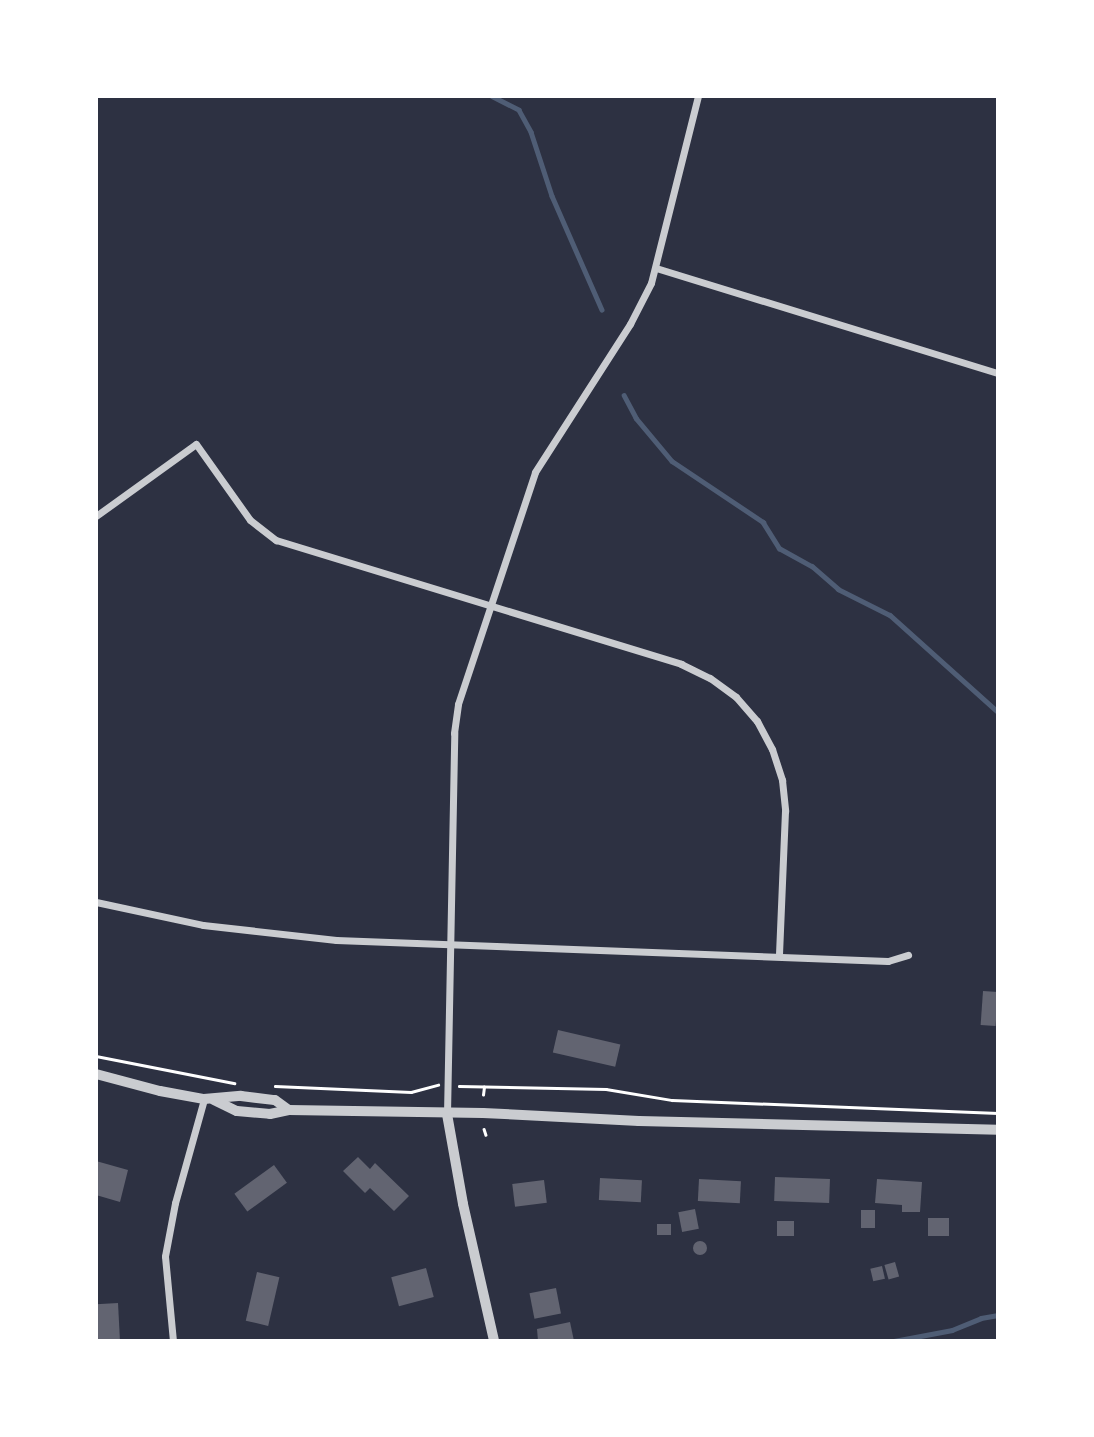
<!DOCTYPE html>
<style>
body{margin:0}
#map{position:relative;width:1094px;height:1437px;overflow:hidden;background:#2d3142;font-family:Jost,sans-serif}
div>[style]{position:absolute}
.stream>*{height:4.5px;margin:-2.25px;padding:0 2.25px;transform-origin:2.25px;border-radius:2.25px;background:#4f5d75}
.building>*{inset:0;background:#626471;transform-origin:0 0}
.round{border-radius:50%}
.path>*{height:2.5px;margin:-1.25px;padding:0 1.25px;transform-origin:1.25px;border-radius:1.25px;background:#fff}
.minor>*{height:7px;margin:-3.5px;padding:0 3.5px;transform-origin:3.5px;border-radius:3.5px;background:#caccd0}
.tertiary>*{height:10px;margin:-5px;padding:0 5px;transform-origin:5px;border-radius:5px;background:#caccd0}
span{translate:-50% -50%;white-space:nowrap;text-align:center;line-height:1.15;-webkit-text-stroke:7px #fff;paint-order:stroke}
.frame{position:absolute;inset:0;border:98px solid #fff;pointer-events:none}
</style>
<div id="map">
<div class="stream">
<i style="left:492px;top:96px;width:30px;rotate:27deg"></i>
<i style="left:519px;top:110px;width:25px;rotate:61deg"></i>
<i style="left:531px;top:132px;width:67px;rotate:71.8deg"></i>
<i style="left:552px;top:196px;width:124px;rotate:66.3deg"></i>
<i style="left:624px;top:395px;width:26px;rotate:62deg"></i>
<i style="left:636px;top:418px;width:56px;rotate:50.1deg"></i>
<i style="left:672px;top:461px;width:110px;rotate:33.8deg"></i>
<i style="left:763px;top:522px;width:31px;rotate:58deg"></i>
<i style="left:779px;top:548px;width:38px;rotate:29deg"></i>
<i style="left:812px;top:566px;width:35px;rotate:41deg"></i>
<i style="left:838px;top:589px;width:58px;rotate:26.6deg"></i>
<i style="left:890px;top:615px;width:145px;rotate:41.9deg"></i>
<i style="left:894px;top:1341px;width:59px;rotate:-10.7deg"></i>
<i style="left:952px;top:1330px;width:31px;rotate:-22deg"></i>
<i style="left:981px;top:1318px;width:17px;rotate:-10deg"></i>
</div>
<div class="building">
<i style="left:983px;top:991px;width:15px;height:34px;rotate:4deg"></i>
<i style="left:558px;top:1030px;width:64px;height:23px;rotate:13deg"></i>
<i style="clip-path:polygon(358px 1157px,370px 1169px,375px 1163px,409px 1196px,394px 1211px,370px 1188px,365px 1193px,343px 1171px)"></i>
<i style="clip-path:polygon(96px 1161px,128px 1170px,120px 1202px,96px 1195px)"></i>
<i style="left:274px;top:1165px;width:22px;height:49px;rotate:54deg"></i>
<i style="left:775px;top:1177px;width:55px;height:24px;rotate:2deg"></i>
<i style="left:600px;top:1178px;width:42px;height:22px;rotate:3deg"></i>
<i style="left:699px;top:1179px;width:42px;height:22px;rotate:3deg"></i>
<i style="clip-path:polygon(877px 1179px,922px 1182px,920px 1212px,902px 1212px,902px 1205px,875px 1203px)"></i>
<i style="left:544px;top:1180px;width:23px;height:32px;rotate:83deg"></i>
<i style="left:695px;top:1209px;width:20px;height:17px;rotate:79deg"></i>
<i style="left:861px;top:1210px;width:14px;height:18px"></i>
<i style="left:928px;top:1218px;width:21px;height:18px"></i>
<i style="left:777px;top:1221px;width:17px;height:15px"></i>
<i style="left:657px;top:1224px;width:14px;height:11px"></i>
<i class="round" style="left:693px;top:1241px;width:14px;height:14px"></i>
<i style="left:895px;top:1262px;width:15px;height:11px;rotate:74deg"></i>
<i style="left:882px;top:1266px;width:13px;height:12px;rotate:77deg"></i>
<i style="left:426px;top:1268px;width:30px;height:36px;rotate:75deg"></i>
<i style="left:257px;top:1272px;width:23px;height:50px;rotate:13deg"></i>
<i style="left:556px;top:1288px;width:26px;height:27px;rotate:79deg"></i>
<i style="left:118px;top:1303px;width:38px;height:22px;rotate:87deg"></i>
<i style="clip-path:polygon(570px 1322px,574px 1341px,538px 1341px,537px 1329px)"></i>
</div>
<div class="path">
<i style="left:96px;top:1056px;width:141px;rotate:11.1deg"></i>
<i style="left:275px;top:1086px;width:136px;rotate:2.5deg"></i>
<i style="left:411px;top:1092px;width:28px;rotate:-15deg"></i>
<i style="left:459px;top:1086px;width:147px;rotate:1.2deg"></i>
<i style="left:606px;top:1089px;width:67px;rotate:9.5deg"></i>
<i style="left:672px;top:1100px;width:326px;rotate:2.3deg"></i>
<i style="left:483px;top:1095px;width:8px;rotate:-83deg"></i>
<i style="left:484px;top:1129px;width:6px;rotate:72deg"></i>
</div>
<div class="minor">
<i style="left:656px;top:268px;width:358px;rotate:17.1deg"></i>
<i style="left:96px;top:516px;width:123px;rotate:-35.8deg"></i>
<i style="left:196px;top:444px;width:93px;rotate:54.6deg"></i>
<i style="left:250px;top:520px;width:33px;rotate:38deg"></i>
<i style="left:276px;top:540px;width:424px;rotate:17deg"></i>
<i style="left:681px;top:664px;width:32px;rotate:26deg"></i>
<i style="left:710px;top:678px;width:32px;rotate:36deg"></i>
<i style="left:736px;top:697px;width:32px;rotate:49deg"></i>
<i style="left:757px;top:721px;width:32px;rotate:62deg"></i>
<i style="left:772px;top:749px;width:33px;rotate:72deg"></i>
<i style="left:782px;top:780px;width:31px;rotate:84deg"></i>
<i style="left:785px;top:811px;width:145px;rotate:92.4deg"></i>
<i style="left:96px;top:902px;width:109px;rotate:12.1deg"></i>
<i style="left:203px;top:925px;width:134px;rotate:6.4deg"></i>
<i style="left:336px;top:940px;width:552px;rotate:2.18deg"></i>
<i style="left:888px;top:961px;width:21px;rotate:-17deg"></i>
<i style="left:447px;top:1114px;width:381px;rotate:-88.9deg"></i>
<i style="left:454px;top:733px;width:29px;rotate:-82deg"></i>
<i style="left:458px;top:704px;width:244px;rotate:-71.6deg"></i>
<i style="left:535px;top:472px;width:176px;rotate:-57.3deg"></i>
<i style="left:630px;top:324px;width:46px;rotate:-62.9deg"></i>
<i style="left:651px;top:283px;width:193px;rotate:-75.9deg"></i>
<i style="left:173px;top:1341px;width:85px;rotate:-95.4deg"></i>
<i style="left:165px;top:1256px;width:54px;rotate:-79.3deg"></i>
<i style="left:175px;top:1203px;width:108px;rotate:-74.4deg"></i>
</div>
<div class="tertiary">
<i style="left:96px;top:1074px;width:66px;rotate:14.9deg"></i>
<i style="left:160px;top:1091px;width:45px;rotate:10.3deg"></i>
<i style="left:204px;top:1099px;width:37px;rotate:-5deg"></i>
<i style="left:241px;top:1096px;width:34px;rotate:7deg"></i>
<i style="left:275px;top:1100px;width:17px;rotate:36deg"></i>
<i style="left:214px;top:1100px;width:25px;rotate:26deg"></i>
<i style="left:237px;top:1111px;width:33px;rotate:5deg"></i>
<i style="left:270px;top:1114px;width:19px;rotate:-12deg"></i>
<i style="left:289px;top:1110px;width:194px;rotate:0.9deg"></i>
<i style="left:483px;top:1113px;width:156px;rotate:2.9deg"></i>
<i style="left:639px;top:1121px;width:359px;rotate:1.4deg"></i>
<i style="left:447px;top:1114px;width:91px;rotate:79.9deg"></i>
<i style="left:463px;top:1204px;width:140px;rotate:77.2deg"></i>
</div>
<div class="frame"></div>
</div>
